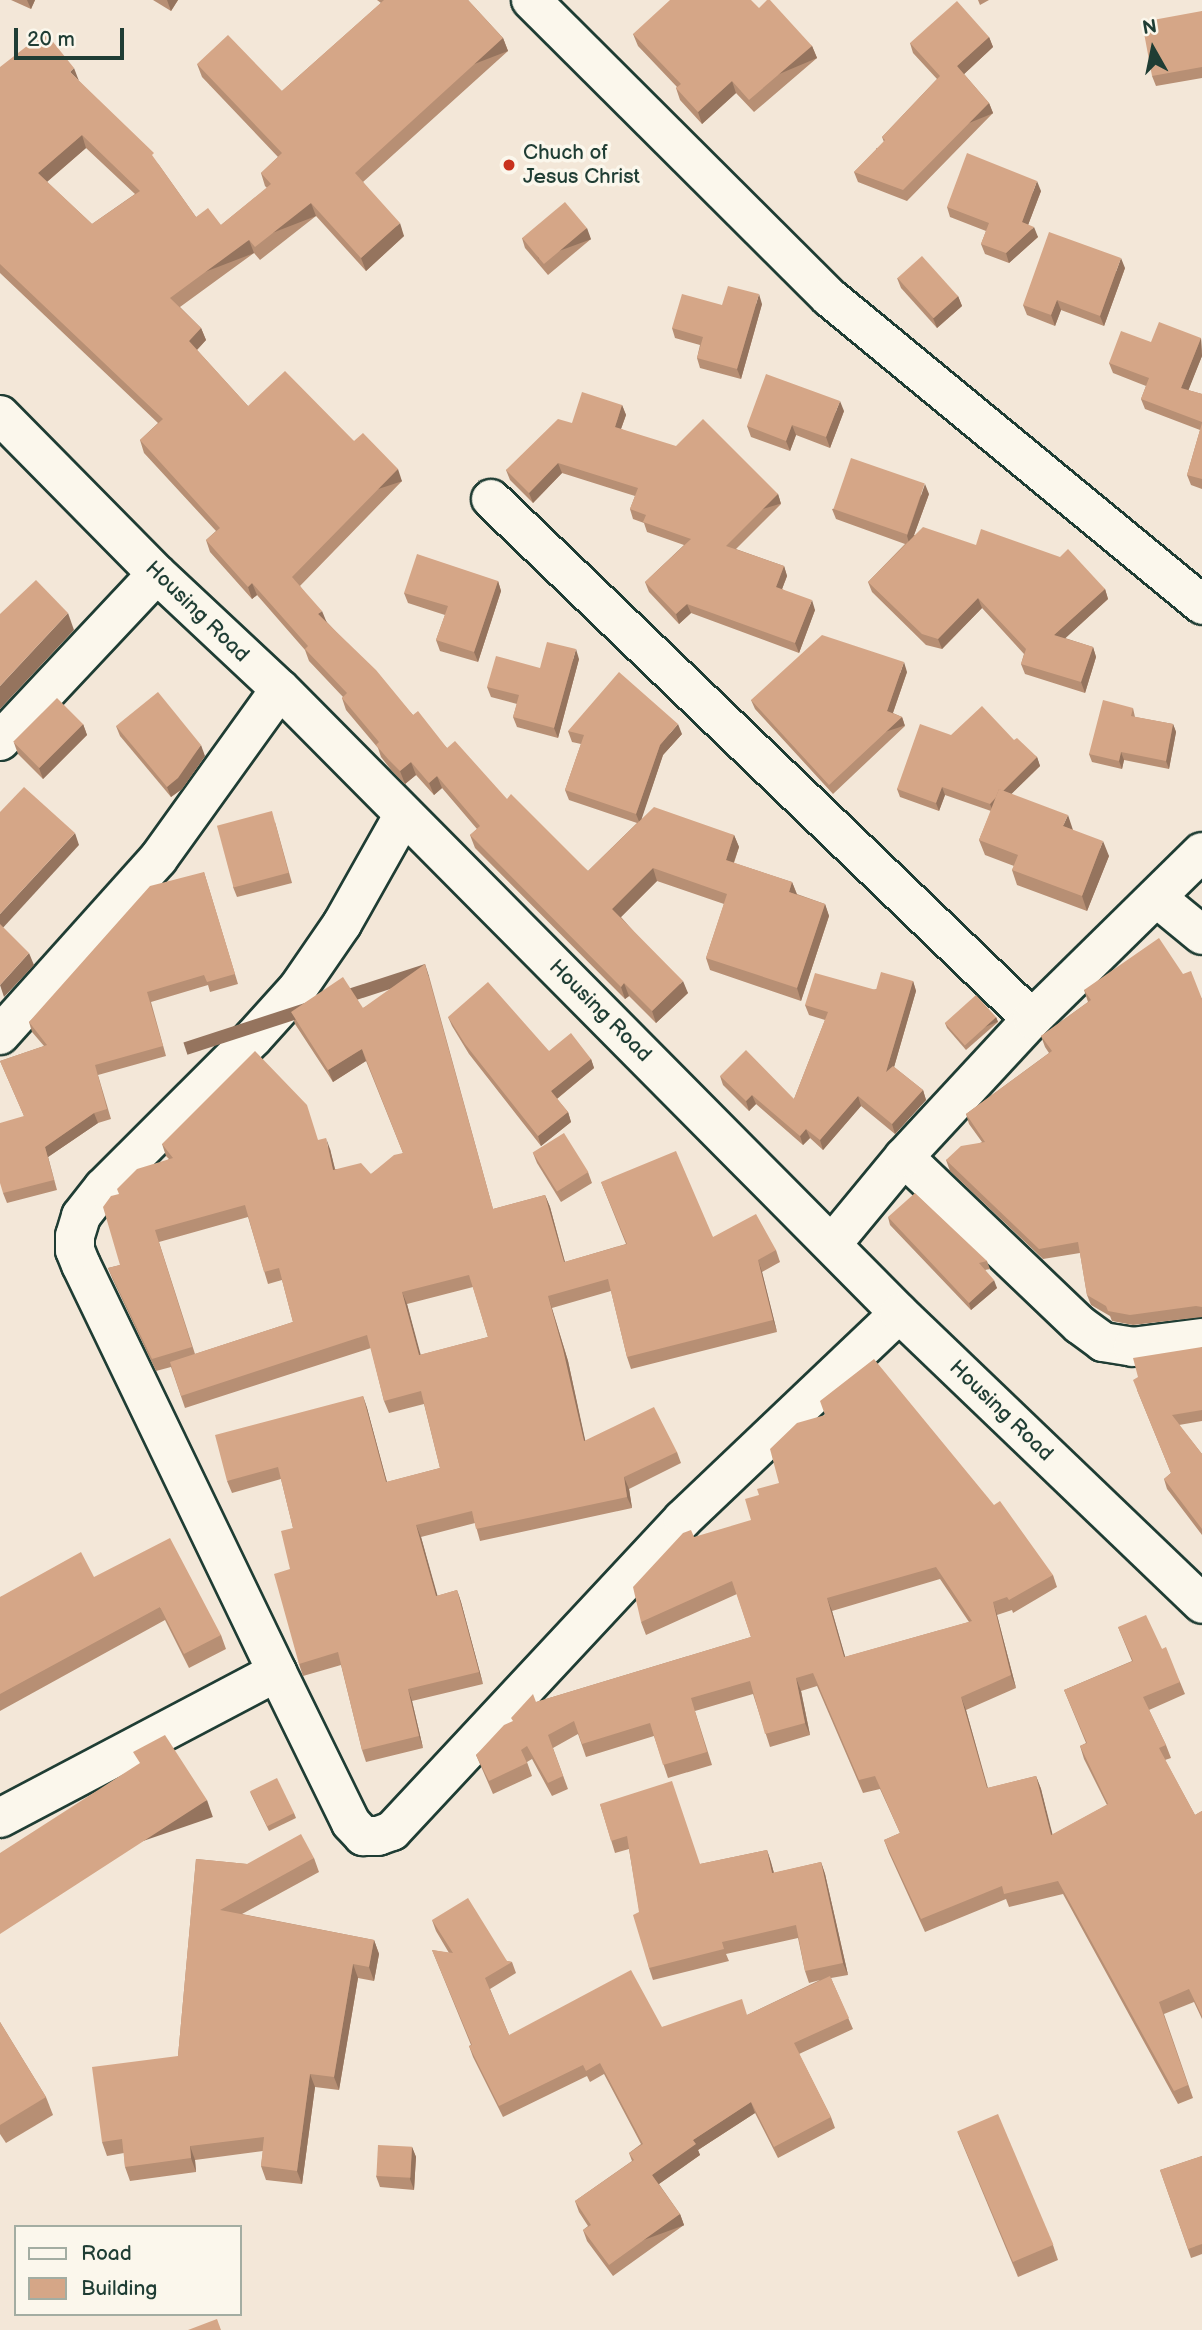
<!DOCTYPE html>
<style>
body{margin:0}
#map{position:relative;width:1202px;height:2330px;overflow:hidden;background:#f3e7d8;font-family:"Balsamiq Sans",sans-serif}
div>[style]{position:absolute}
.roads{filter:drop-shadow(2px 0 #1f3d34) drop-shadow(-2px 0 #1f3d34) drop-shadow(0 2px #1f3d34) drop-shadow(0 -2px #1f3d34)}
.street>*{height:38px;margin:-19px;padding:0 19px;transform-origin:19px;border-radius:19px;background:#fbf7ec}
.secondary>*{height:38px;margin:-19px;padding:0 19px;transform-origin:19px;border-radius:19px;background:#fbf7ec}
.wall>*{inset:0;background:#b78f74}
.shaded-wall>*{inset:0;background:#95745e;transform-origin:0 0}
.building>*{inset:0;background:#d5a687;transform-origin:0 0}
.dots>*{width:19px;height:19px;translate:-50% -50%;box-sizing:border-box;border:4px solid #fbf7ec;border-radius:50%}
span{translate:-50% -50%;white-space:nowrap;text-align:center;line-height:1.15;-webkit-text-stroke:7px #fbf7ec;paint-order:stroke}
.poi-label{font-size:21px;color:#1f3d34}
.left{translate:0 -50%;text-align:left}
.street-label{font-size:21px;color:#1f3d34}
.legend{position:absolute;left:14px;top:2225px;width:228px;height:91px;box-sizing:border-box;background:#fbf7ec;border:2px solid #a3ada2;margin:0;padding:9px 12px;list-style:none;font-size:21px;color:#1f3d34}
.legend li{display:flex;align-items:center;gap:14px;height:35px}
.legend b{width:35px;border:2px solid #a3ada2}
.north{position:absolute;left:1118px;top:14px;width:70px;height:70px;-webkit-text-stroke:5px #fbf7ec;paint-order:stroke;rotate:351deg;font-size:19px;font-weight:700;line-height:28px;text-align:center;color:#1f3d34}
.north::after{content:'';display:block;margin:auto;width:24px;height:32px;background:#1f3d34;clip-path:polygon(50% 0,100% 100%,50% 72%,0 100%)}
.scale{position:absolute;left:14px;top:28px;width:110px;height:32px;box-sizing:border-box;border:4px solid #1f3d34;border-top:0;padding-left:9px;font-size:21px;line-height:24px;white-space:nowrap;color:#1f3d34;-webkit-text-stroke:5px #fbf7ec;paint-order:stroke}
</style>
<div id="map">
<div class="roads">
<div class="street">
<i style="left:531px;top:0;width:421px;rotate:44.9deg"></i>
<i style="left:829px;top:297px;width:484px;rotate:39.5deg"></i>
<i style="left:491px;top:499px;width:750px;rotate:43.87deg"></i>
<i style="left:0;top:741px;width:229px;rotate:-46.8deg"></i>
<i style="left:1157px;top:898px;width:58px;rotate:39.4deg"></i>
<i style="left:0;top:1035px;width:237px;rotate:-48.1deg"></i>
<i style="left:158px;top:859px;width:209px;rotate:-54.3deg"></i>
<i style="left:904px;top:1157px;width:243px;rotate:43.7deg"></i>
<i style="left:1080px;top:1325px;width:29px;rotate:36deg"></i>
<i style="left:1103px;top:1342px;width:30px;rotate:9deg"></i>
<i style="left:1133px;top:1347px;width:70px;rotate:-7.4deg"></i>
<i style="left:832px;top:1244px;width:113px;rotate:-50.4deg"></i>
<i style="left:904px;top:1157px;width:188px;rotate:-47.2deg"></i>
<i style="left:1032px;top:1019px;width:238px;rotate:-44.5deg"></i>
<i style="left:277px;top:1672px;width:168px;rotate:63.9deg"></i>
<i style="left:351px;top:1823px;width:18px;rotate:47deg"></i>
<i style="left:363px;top:1836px;width:15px"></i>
<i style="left:378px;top:1836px;width:15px;rotate:-20deg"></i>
<i style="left:392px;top:1831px;width:427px;rotate:-47deg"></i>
<i style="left:683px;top:1519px;width:298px;rotate:-43.6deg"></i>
<i style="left:0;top:1818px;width:313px;rotate:-27.8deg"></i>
<i style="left:277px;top:1672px;width:452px;rotate:-115.7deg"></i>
<i style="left:81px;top:1265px;width:16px;rotate:-112deg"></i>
<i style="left:75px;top:1250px;width:14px;rotate:-90deg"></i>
<i style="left:75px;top:1236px;width:21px;rotate:-73deg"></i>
<i style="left:81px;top:1216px;width:36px;rotate:-52deg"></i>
<i style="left:103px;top:1188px;width:212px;rotate:-45deg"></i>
<i style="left:253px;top:1038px;width:67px;rotate:-48deg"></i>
<i style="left:298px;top:988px;width:78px;rotate:-55.5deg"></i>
<i style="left:342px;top:924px;width:126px;rotate:-60.6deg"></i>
</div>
<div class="secondary">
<i style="left:0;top:415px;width:223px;rotate:45.4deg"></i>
<i style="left:157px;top:574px;width:168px;rotate:43.1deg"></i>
<i style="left:280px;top:689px;width:879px;rotate:45.23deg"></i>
<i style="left:899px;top:1313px;width:420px;rotate:43.8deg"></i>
</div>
</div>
<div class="wall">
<i style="clip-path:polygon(11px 0,35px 0,31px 9px)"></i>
<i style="clip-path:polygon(153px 0,178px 0,171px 11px)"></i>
<i style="clip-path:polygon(evenodd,377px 0,468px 0,503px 38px,508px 51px,363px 182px,404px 236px,366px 271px,316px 216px,260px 260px,254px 253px,180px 307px,201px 328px,206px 340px,197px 350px,248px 406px,354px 441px,402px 481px,300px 586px,326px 621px,413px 715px,447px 748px,588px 871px,637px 823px,569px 800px,565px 790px,581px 744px,572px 742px,568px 731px,682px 734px,663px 755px,641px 819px,734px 835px,739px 847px,734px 863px,792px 882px,797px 894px,825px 904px,829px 916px,801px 1001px,710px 970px,706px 958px,724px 904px,657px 881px,621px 917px,688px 993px,656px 1023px,629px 996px,625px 999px,475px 848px,470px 835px,477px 829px,442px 788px,434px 795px,416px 775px,405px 784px,392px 771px,381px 757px,378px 748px,346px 710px,342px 698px,343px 697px,309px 661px,305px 650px,257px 595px,252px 599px,210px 552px,206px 540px,216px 531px,144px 453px,140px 440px,158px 423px,0 273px,0 67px,79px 81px,159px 165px,196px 217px,221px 225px,267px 188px,265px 186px,261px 173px,278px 157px,202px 77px,197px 64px,282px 91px,381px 3px,377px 0,86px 148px,135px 194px,92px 224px,47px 182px,86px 148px)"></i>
<i style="clip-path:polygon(978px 0,989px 0,980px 5px)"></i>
<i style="clip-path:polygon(759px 8px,812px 46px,817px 58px,754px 112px,736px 93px,702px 124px,680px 100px,676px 88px,677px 87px,638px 46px,633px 34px)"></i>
<i style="clip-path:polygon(1202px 11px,1202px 78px,1156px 86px,1152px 76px)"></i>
<i style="clip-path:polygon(989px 37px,993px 47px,964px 74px,989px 103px,993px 113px,907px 201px,858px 182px,854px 172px,884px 142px,882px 137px,937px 79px,913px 53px,910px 43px)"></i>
<i style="clip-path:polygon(1041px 191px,1028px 225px,1038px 237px,1009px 263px,985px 254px,981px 244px,986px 231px,950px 217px,947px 207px)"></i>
<i style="clip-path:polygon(522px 238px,591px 239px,548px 275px,525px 248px)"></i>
<i style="clip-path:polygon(1125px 268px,1104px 326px,1061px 310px,1055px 326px,1027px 315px,1023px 305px)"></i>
<i style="clip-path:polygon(897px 278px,958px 296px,962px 306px,937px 328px,901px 288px)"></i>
<i style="clip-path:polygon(762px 304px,741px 379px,700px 368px,697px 358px,700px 345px,675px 338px,672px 328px,722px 305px)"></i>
<i style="clip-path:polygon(1201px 338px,1202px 356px,1188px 390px,1202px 394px,1202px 489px,1191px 485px,1187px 475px,1200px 430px,1145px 409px,1141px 399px,1146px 386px,1113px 373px,1109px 363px,1151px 342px)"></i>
<i style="clip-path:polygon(622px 405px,626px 415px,621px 429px,778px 494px,781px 504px,736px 549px,784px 566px,787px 576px,782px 589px,815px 610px,799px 653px,691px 613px,679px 624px,649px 592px,645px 582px,684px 545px,647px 532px,644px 523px,633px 519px,630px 509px,635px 496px,562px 473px,533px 503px,510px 480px,506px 470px,572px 423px)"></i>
<i style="clip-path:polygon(844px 411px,830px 448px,796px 435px,790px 451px,751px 437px,747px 426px)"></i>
<i style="clip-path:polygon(929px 494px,914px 535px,1105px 589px,1108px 599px,1065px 638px,1093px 647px,1096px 657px,1085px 693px,1025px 674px,1021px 664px,1024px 654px,982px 608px,942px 649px,926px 645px,872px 592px,868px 582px,905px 544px,836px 519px,832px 509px)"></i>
<i style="clip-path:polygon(498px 581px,501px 591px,478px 662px,440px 651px,436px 640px,445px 615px,408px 603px,404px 593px)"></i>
<i style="clip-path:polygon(579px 659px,558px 738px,517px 727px,513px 717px,517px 704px,491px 697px,487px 687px,540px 668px)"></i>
<i style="clip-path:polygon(907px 672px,893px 713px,902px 717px,905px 726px,833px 794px,755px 709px,751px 700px)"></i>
<i style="clip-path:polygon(1133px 708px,1135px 717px,1173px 724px,1176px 732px,1169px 769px,1124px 760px,1122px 769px,1092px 762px,1089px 754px)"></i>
<i style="clip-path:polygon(83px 724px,87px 735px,43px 779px,18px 754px,14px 743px)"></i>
<i style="clip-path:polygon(116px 726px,205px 756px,182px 789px,171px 797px,120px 736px)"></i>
<i style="clip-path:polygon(951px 735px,1014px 740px,1037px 757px,1040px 766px,1011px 794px,1073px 830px,1109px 856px,1087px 911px,1017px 885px,1012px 870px,1014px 866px,985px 855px,979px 840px,991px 811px,945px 795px,939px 811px,900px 797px,897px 789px)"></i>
<i style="clip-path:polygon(275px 822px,292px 883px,237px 897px,233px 887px)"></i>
<i style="clip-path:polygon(204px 872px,238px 984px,210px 992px,208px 985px,151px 1002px,166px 1056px,98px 1075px,111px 1119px,98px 1123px,48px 1157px,57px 1190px,7px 1203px,3px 1193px,24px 1116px,0 1061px,44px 1046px,32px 1032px,29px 1022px)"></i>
<i style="clip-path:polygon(1183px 974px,1202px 999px,1202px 1317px,1133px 1325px,1112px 1321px,1110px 1316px,1091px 1305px,1087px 1295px,1080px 1253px,1043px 1259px,950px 1171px,946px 1160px,982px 1142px,969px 1124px,966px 1114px,1049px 1053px,1045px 1047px,1041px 1036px,1088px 1002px,1084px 990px)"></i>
<i style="clip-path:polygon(evenodd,429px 976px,493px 1209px,545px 1195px,550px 1207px,565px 1262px,626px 1244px,601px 1182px,713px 1237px,776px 1250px,780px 1262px,762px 1272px,777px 1332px,631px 1369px,627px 1357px,611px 1291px,552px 1308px,568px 1361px,585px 1441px,677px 1452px,681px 1463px,629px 1489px,632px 1508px,480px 1541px,475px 1523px,421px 1537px,437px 1596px,457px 1590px,461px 1602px,483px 1684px,412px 1701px,423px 1748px,366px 1762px,362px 1750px,341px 1665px,303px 1676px,299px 1664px,290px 1569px,293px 1528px,281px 1479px,232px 1493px,227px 1481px,363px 1396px,367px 1408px,387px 1482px,440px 1468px,424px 1404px,389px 1413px,384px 1401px,371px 1348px,185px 1408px,171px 1367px,156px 1371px,113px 1280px,108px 1268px,120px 1265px,119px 1194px,169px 1159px,166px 1156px,162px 1144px,318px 1140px,330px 1149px,335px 1169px,371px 1174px,403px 1153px,366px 1061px,333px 1082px,295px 1024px,291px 1012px,363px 1008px,429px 976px,248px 1217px,268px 1284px,282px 1280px,293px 1322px,195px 1354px,159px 1242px,248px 1217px,429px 976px,473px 1287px,488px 1337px,420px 1355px,407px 1304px,473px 1287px)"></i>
<i style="clip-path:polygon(913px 981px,916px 991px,894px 1067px,923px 1090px,926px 1100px,895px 1134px,861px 1106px,823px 1150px,810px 1138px,803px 1145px,756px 1104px,749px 1111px,723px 1085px,720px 1076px,794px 1099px,825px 1020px,809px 1015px,805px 1005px)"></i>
<i style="clip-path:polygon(448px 1017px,549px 1051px,591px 1059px,594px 1068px,557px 1099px,568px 1112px,571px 1122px,541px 1146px,469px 1054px,452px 1026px)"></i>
<i style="clip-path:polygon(996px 1017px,998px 1022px,966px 1050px,947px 1028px,945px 1023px)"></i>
<i style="clip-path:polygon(533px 1153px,588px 1172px,592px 1183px,561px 1202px,537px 1163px)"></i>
<i style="clip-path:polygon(888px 1217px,987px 1261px,990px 1269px,985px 1270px,997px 1288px,971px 1310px,890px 1225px)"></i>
<i style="clip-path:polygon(1202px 1347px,1202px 1421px,1179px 1425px,1202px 1454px,1202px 1535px,1167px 1489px,1164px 1479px,1171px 1473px,1137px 1390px)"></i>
<i style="clip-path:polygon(evenodd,694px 1537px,1053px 1575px,1057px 1587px,1013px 1613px,1012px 1610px,997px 1615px,1016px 1688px,966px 1710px,988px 1788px,1036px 1776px,1041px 1789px,1052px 1835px,1107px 1805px,1084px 1759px,1080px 1746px,1086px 1743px,1064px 1690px,1132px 1661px,1118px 1627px,1162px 1649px,1180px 1682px,1185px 1694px,1149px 1710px,1166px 1745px,1171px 1758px,1165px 1760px,1195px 1815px,1202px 1811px,1202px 2019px,1194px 2002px,1164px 2014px,1193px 2098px,1178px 2104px,1063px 1894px,1009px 1907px,1006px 1899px,925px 1932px,889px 1853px,884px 1840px,900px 1833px,880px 1789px,863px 1793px,817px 1686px,801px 1691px,810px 1735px,770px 1747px,753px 1694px,695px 1711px,712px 1765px,668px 1778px,654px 1736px,586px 1757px,578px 1734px,553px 1748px,568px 1789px,552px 1796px,532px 1759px,527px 1762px,532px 1776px,493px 1794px,476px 1755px,536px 1702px,751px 1637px,737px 1594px,646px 1635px,641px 1622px,694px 1537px,940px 1579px,969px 1622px,845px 1657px,832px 1611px,940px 1579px)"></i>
<i style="clip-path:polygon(94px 1577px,221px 1635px,226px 1649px,189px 1668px,165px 1620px,0 1711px,0 1597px)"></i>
<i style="clip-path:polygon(250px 1792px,294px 1813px,296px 1818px,269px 1831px)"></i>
<i style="clip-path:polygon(600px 1804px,700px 1864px,767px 1850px,774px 1873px,821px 1862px,825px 1874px,848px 1975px,831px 1978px,853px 2029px,799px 2054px,831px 2117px,835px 2128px,778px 2158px,755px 2113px,698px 2150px,700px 2155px,659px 2184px,680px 2214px,684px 2225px,613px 2276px,587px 2241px,583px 2230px,588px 2226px,579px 2212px,575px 2201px,632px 2161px,629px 2153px,641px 2144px,604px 2074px,590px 2082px,587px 2076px,503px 2117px,473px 2057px,469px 2046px,471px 2045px,432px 1950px,449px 1953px,436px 1931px,432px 1920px,507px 1961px,512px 1962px,516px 1973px,490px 1989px,509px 2035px,662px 2027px,747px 2015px,820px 1980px,809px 1983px,805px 1971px,798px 1938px,726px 1954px,729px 1961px,653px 1980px,649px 1968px,629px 1849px,615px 1853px)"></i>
<i style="clip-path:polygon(314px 1858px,319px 1872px,242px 1914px,374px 1940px,379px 1954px,374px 1981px,358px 1978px,339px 2090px,315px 2087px,302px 2184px,266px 2180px,261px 2166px,263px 2151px,195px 2160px,196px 2172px,130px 2181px,125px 2167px,124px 2153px,107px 2156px,102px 2142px,178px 2056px,196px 1859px,247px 1864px)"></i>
<i style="clip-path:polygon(0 2022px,46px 2097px,53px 2115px,6px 2143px,0 2134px)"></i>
<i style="clip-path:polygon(957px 2131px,1053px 2245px,1058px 2260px,1018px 2277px)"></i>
<i style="clip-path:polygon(412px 2147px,416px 2157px,414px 2190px,380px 2187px,376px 2176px)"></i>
<i style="clip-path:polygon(1202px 2156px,1202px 2254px,1191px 2258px,1160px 2170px)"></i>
</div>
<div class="shaded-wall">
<i style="clip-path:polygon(27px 0,35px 0,31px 9px)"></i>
<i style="clip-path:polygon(167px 0,178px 0,171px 11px)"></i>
<i style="clip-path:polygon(989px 37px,993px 47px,961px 77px,957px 66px)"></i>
<i style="left:503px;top:38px;width:14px;height:200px;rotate:69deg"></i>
<i style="left:812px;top:46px;width:13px;height:83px;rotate:67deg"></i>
<i style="clip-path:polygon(74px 68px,79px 81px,70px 72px)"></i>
<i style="clip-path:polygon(732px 81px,736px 93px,702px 124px,698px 112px)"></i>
<i style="left:989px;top:103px;width:11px;height:122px;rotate:68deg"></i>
<i style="clip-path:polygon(82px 135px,86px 148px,42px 186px,38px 173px)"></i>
<i style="clip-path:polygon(1037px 181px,1041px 191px,1025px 233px,1022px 222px)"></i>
<i style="left:311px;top:203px;width:14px;height:71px;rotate:69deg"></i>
<i style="clip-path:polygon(400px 223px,404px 236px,366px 271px,361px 258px)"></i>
<i style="clip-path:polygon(1034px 227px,1038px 237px,1009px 263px,1006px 253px)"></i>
<i style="left:587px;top:228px;width:12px;height:56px;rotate:70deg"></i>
<i style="left:249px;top:240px;width:14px;height:98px;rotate:69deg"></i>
<i style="clip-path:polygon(1121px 258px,1125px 268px,1104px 326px,1100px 316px)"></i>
<i style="clip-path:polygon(759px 294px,762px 304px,741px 379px,737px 369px)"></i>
<i style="clip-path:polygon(958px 296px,962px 306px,937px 328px,933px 318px)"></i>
<i style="clip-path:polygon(1057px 300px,1061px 310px,1055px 326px,1051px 315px)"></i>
<i style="clip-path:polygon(201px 328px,206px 340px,193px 354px,189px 341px)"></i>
<i style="clip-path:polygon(1201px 338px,1202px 356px,1185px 399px,1181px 388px)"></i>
<i style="clip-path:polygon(840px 401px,844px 411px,830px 448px,826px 437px)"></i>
<i style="clip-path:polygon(622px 405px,626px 415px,618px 437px,615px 427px)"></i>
<i style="clip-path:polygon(792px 425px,796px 435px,790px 451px,786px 441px)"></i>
<i style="clip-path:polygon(558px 463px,562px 473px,533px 503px,529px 493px)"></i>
<i style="left:398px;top:469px;width:13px;height:151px;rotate:72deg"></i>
<i style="clip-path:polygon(925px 484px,929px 494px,910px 546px,907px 536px)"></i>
<i style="left:778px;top:494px;width:10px;height:74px;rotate:73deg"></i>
<i style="clip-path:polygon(784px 566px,787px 576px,779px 597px,776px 587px)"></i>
<i style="clip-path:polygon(498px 581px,501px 591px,478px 662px,474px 652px)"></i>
<i style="clip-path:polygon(252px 583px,257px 595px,252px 599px,248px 587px)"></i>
<i style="clip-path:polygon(1105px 589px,1108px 599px,1058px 645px,1054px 635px)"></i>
<i style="clip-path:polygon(978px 598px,982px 608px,942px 649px,938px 639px)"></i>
<i style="clip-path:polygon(812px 600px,815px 610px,799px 653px,795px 643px)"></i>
<i style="clip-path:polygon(687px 604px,691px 613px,679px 624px,676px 614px)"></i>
<i style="clip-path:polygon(322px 611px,327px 623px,318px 614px)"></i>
<i style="clip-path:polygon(68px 613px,74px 630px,0 709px,0 686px)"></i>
<i style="clip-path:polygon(1093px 647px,1096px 657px,1085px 693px,1081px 682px)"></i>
<i style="clip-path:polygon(576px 649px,579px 659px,558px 738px,554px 728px)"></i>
<i style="clip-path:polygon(904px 662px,907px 672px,890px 721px,887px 711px)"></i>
<i style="left:902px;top:717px;width:9px;height:100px;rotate:72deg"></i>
<i style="clip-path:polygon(83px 724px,87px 735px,43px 779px,39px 768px)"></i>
<i style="clip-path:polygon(678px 724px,682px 734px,663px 755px,640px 824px,636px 814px,660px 745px)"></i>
<i style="clip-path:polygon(1173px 724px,1176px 732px,1169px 769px,1166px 761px)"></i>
<i style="clip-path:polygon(201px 745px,205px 756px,182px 789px,171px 797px,167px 787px)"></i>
<i style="clip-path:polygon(1121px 752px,1124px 760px,1122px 769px,1119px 761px)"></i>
<i style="clip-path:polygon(1037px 757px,1040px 766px,993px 812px,990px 804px)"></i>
<i style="clip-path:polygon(411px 762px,416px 775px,405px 784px,400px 771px)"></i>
<i style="clip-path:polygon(437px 776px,442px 788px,434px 795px,429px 783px)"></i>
<i style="clip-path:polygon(942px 787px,945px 795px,939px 811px,936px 803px)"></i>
<i style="clip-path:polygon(1068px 815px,1073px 830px,1063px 826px)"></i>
<i style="clip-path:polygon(75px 833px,79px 845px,0 931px,0 914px)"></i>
<i style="clip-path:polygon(734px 835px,739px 847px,730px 873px,726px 860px)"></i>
<i style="clip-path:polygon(1103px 841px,1109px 856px,1087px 911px,1082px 896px)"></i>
<i style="clip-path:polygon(653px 868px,657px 881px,617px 921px,612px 909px)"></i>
<i style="clip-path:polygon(792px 882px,797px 895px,789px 892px)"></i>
<i style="clip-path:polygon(825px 904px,829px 916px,801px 1001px,797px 988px)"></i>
<i style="clip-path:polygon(29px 953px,34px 965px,4px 997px,0 985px)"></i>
<i style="left:425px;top:964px;width:13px;height:254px;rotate:72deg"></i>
<i style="clip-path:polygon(683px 981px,688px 993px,656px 1023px,652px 1011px)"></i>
<i style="clip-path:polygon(913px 981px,916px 991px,890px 1081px,886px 1072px)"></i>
<i style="clip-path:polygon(624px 983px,629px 996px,625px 999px,621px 987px)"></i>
<i style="left:996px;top:1017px;width:5px;height:43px;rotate:68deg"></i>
<i style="clip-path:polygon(362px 1049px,366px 1061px,333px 1082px,328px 1070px)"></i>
<i style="clip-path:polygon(591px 1059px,594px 1068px,554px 1101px,551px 1091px)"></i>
<i style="clip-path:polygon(923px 1090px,926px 1100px,895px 1134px,892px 1124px)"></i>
<i style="clip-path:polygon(752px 1095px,756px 1104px,749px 1111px,746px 1101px)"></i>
<i style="clip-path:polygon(858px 1096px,861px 1106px,823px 1150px,820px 1140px)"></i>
<i style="clip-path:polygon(568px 1112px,571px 1122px,541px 1146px,538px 1136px)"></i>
<i style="clip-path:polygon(94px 1113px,98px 1123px,48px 1157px,57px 1190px,45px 1147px)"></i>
<i style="clip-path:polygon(806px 1129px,810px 1138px,803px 1145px,800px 1136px)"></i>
<i style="clip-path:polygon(326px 1138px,330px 1149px,338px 1182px,333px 1170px)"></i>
<i style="clip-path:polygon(545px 1195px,550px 1207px,568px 1274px,564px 1262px)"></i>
<i style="clip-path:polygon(758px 1260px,762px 1272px,777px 1332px,773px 1320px)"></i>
<i style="clip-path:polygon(994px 1280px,997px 1288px,971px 1310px,969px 1303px)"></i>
<i style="clip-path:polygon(402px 1292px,407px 1304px,424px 1367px,419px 1355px)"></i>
<i style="clip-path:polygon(548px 1296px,568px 1361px,588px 1453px,584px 1441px)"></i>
<i style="clip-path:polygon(363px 1396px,367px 1408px,390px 1494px,386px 1482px)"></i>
<i style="clip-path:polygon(624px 1477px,629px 1489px,632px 1508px,627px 1497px)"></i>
<i style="clip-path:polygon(416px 1525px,421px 1537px,441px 1608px,436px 1596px)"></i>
<i style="clip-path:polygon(457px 1590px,461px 1602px,483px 1684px,479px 1672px)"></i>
<i style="clip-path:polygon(827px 1598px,832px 1611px,849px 1670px,844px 1657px)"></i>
<i style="clip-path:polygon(993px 1602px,997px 1615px,1016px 1688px,1011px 1675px)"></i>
<i style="clip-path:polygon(796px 1678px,801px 1691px,810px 1735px,805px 1723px)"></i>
<i style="clip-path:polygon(408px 1689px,412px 1701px,423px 1748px,419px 1736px)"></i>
<i style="clip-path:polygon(961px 1697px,966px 1710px,991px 1801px,987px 1788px)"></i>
<i style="clip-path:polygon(1036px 1776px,1041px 1789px,1056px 1848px,1051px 1835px)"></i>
<i style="left:207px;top:1800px;width:18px;height:247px;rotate:71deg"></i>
<i style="clip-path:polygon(767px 1850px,771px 1862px,777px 1885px,772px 1873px)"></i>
<i style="clip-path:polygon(821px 1862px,825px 1874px,848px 1975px,843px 1963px)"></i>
<i style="clip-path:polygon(374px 1940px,379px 1954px,374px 1981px,369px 1967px)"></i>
<i style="clip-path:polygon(353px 1964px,358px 1978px,339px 2090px,334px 2077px)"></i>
<i style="clip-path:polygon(310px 2074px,315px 2087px,302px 2184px,297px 2171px)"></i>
<i style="clip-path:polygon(751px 2102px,755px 2113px,698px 2150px,700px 2155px,656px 2186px,652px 2175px,693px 2140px)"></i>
<i style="clip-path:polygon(190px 2146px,195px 2160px,196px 2172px,191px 2158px)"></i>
<i style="clip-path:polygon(412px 2147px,416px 2157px,414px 2190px,410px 2179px)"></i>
<i style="left:680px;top:2214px;width:12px;height:87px;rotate:70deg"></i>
</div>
<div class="building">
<i style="clip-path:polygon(evenodd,384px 0,468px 0,503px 38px,355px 173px,400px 223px,361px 258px,311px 203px,255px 247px,249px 240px,170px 298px,201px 328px,189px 341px,248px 406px,285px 371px,354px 441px,363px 433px,398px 469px,292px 577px,322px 611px,318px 614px,376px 670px,413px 715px,418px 711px,447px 748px,455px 741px,507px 799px,511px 794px,588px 871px,654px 807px,734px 835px,726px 860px,792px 882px,789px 892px,825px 904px,797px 988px,706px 958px,727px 894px,653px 868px,612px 909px,683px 981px,652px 1011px,624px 983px,621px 987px,470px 835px,480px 826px,437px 776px,429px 783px,411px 762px,400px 771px,388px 759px,376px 745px,379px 742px,342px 698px,347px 693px,305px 649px,308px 646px,252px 583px,248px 587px,206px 540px,220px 528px,140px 440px,163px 419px,0 264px,0 67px,45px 32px,74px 68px,70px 72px,154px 153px,152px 155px,196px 217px,208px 208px,221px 225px,271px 184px,261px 173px,282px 153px,197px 64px,228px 35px,282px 91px,384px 0,82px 135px,140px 191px,92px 224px,38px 173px,82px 135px)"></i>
<i style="clip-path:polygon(670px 0,751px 0,759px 8px,767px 0,770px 0,812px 46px,749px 100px,732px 81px,698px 112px,676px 88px,681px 84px,633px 34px)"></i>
<i style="clip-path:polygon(957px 1px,989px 37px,957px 66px,989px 103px,903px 190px,854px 172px,885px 140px,882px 137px,940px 76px,910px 43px)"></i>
<i style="clip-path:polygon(1202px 11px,1202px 67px,1152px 76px,1142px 22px)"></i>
<i style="clip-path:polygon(967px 153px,1037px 181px,1022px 222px,1034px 227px,1006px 253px,981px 244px,989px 223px,947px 207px)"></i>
<i style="left:565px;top:202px;width:34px;height:56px;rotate:50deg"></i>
<i style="clip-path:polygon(1049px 232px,1121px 258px,1100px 316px,1057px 300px,1051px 315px,1023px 305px)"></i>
<i style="left:922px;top:256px;width:54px;height:33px;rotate:48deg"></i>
<i style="clip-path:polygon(728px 286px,759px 294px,737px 369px,697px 358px,703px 337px,672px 328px,682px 294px,722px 305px)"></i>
<i style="clip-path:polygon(1159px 322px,1201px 338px,1181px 388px,1202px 394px,1202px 422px,1141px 399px,1149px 378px,1109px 363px,1121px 331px,1151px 342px)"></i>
<i style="clip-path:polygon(766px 374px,840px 401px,826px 437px,792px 425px,786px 441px,747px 426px)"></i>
<i style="clip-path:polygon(582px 392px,622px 405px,615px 427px,676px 446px,703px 419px,778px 494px,726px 546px,784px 566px,776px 587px,812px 600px,795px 643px,687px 604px,676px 614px,645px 582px,691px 539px,643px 522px,646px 515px,630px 509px,638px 488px,558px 463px,529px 493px,506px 470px,558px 419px,572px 423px)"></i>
<i style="clip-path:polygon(1202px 423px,1202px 479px,1187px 475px)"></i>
<i style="left:851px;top:458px;width:78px;height:54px;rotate:19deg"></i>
<i style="clip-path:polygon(923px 527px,976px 545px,981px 529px,1060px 557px,1068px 549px,1105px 589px,1054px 635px,1093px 647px,1081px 682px,1021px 664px,1026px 649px,978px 598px,938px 639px,922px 634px,868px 582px)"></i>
<i style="clip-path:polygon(417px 554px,498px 581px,474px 652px,436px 640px,448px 606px,404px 593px)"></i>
<i style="clip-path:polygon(36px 580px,68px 613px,0 686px,0 614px)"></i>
<i style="clip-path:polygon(822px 635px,904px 662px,887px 711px,902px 717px,829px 785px,751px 700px)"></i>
<i style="clip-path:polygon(547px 642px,576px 649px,554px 728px,513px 717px,519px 695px,487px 687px,496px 656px,540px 668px)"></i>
<i style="clip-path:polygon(619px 672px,678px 724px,660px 745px,636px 814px,565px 790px,584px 735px,568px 731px)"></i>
<i style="clip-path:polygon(158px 692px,201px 745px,178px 778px,167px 787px,116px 726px)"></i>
<i style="left:57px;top:698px;width:37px;height:62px;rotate:45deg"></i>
<i style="clip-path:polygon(1103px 700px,1133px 708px,1131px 716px,1173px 724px,1166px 761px,1121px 752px,1119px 761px,1089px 754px)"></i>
<i style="clip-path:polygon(982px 706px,1014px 740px,1017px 738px,1037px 757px,1003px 791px,999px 789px,996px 797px,990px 804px,942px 787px,936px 803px,897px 789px,920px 724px,951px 735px)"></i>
<i style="clip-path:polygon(24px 787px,75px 833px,0 914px,0 812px)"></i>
<i style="clip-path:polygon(999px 789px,1068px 815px,1063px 826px,1103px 841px,1082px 896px,1012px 870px,1018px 855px,979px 840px)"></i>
<i style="left:272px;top:811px;width:64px;height:57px;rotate:75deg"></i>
<i style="clip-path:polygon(204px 872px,235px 974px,207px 982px,204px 975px,147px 992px,163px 1046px,95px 1065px,107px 1109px,94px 1113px,45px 1147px,54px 1180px,3px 1193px,0 1183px,0 1123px,24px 1116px,0 1061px,47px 1045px,29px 1022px,150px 886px)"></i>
<i style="clip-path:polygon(0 924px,29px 953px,0 985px)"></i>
<i style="clip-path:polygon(1159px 938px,1183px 974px,1191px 971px,1202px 999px,1202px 1307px,1196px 1306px,1130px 1315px,1108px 1311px,1106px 1306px,1087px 1295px,1078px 1242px,1039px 1249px,946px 1160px,961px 1146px,985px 1142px,966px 1114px,1052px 1051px,1041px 1036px,1091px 1000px,1084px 990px)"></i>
<i style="clip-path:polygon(evenodd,425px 964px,493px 1209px,545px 1195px,564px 1262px,627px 1244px,601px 1182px,676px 1151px,713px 1237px,756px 1214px,776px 1250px,758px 1260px,773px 1320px,627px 1357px,608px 1279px,548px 1296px,563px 1349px,584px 1441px,654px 1407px,677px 1452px,624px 1477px,627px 1497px,476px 1529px,472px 1511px,416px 1525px,436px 1596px,457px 1590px,479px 1672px,408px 1689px,419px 1736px,362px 1750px,338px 1652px,299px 1664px,274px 1574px,290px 1569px,281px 1531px,293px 1528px,278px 1467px,227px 1481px,215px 1435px,363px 1396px,386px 1482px,440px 1468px,421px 1391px,384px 1401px,367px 1335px,181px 1396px,170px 1362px,293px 1322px,279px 1268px,264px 1272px,245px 1205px,155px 1230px,192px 1347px,152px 1359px,108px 1268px,120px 1265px,103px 1207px,111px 1196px,119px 1194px,117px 1189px,137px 1169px,173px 1158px,162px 1144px,255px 1051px,307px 1105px,318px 1140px,326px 1138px,333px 1170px,361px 1163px,371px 1174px,394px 1155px,403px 1153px,362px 1049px,328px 1070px,291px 1012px,343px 977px,363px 1008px,425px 964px,469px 1275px,488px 1337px,419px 1355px,402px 1292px,469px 1275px)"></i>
<i style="clip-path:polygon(881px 972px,913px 981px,886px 1072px,893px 1066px,923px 1090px,892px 1124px,858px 1096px,820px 1140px,806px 1129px,800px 1136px,752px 1095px,746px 1101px,720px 1076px,746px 1050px,794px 1099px,828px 1012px,805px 1005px,815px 973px,876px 990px)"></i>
<i style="clip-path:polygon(488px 982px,549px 1051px,571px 1033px,591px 1059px,551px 1091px,568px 1112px,538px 1136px,465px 1044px,448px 1017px)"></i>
<i style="left:976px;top:995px;width:30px;height:42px;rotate:48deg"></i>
<i style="left:564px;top:1133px;width:46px;height:37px;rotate:58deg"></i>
<i style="clip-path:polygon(915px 1193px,987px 1261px,979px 1263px,994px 1280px,969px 1303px,888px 1217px)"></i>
<i style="clip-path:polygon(1202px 1347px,1202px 1410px,1172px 1415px,1202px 1454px,1202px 1529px,1164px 1479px,1171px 1473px,1133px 1380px,1138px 1377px,1133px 1358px)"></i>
<i style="clip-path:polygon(evenodd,874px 1359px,994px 1505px,1000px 1501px,1053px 1575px,1009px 1600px,1007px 1597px,993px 1602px,1011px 1675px,961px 1697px,987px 1788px,1036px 1776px,1051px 1835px,1108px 1804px,1080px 1746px,1087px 1743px,1064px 1690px,1133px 1661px,1118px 1627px,1146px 1615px,1162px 1649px,1166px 1647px,1180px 1682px,1143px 1697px,1166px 1745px,1159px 1748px,1195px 1815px,1202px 1811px,1202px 2016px,1189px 1989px,1159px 2002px,1188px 2085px,1174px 2091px,1058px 1881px,1004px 1894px,1002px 1886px,921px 1919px,884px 1840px,900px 1833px,875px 1776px,859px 1780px,813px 1673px,796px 1678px,805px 1723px,765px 1734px,750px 1681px,691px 1698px,707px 1752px,663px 1765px,650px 1723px,582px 1744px,574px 1721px,548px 1735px,563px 1776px,548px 1783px,527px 1746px,521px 1750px,527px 1763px,489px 1781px,476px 1755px,504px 1725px,513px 1721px,511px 1718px,533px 1694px,536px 1702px,751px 1637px,732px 1581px,641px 1622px,633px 1587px,683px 1533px,691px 1530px,694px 1537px,751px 1520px,745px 1499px,759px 1495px,757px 1489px,779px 1483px,770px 1449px,797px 1423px,825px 1415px,820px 1401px,874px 1359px,936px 1567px,972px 1621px,844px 1657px,827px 1598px,936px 1567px)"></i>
<i style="clip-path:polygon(170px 1538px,221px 1635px,184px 1654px,160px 1607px,0 1694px,0 1597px,81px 1552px,94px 1577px)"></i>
<i style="clip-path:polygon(165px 1735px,207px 1800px,0 1934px,0 1853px,140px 1763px,133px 1752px)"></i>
<i style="left:277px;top:1778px;width:39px;height:30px;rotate:64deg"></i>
<i style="clip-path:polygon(672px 1781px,700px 1864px,767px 1850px,772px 1873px,821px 1862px,843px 1963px,805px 1971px,796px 1925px,722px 1942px,724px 1949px,649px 1968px,633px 1915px,639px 1912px,627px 1836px,611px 1841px,600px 1804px)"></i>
<i style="clip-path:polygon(301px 1834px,314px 1858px,220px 1910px,374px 1940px,369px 1967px,353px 1964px,334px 2077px,310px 2074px,297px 2171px,261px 2166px,264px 2137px,190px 2146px,191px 2158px,125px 2167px,122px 2139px,102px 2142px,92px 2067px,178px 2056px,196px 1859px,247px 1864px)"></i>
<i style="clip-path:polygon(468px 1898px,507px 1961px,512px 1962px,485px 1978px,509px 2035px,631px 1970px,662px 2027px,742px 1999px,747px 2015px,830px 1976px,849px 2018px,794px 2043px,831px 2117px,774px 2147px,751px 2102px,693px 2140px,696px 2144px,652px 2175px,680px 2214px,609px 2265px,583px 2230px,591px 2225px,575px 2201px,634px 2160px,629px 2153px,643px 2144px,600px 2063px,586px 2071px,583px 2065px,499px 2106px,469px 2046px,472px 2045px,432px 1950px,453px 1953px,432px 1920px)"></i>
<i style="clip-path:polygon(0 2022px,46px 2097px,0 2125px)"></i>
<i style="left:998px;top:2114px;width:142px;height:44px;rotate:67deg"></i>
<i style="left:378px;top:2145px;width:34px;height:31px;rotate:3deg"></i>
<i style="clip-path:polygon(1202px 2156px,1202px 2244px,1188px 2249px,1160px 2170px)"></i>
<i style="clip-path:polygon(217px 2319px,221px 2330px,188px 2330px)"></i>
</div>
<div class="dots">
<i style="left:509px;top:165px;background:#c8321e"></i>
</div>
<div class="poi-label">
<span class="left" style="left:523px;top:165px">Chuch of<br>Jesus Christ</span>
</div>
<div class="street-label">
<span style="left:197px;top:612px;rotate:44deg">Housing Road</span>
<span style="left:600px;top:1011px;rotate:45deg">Housing Road</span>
<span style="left:1001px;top:1411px;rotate:44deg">Housing Road</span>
</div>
<ul class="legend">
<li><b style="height:9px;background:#fbf7ec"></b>Road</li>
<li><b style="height:19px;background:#d5a687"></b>Building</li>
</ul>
<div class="north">N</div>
<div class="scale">20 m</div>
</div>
